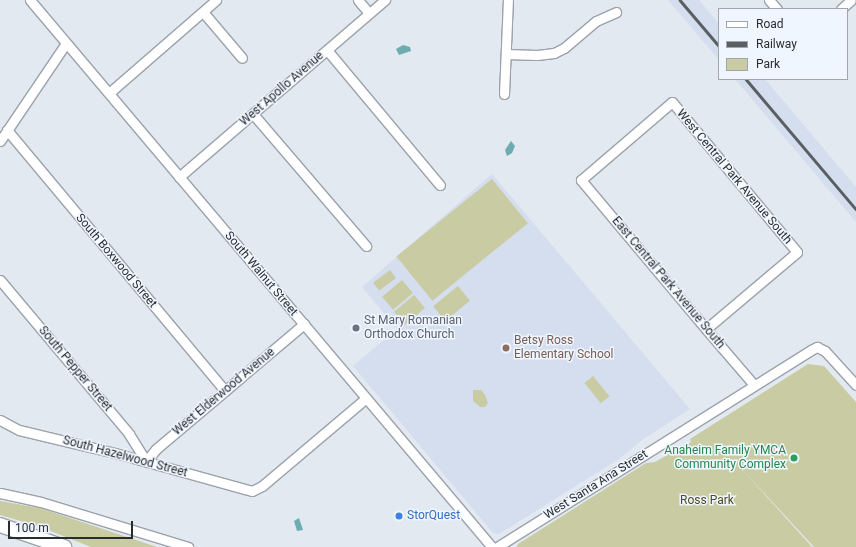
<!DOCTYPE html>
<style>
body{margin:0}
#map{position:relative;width:856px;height:547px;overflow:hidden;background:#e2e9f1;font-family:Roboto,sans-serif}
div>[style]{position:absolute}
.built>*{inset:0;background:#d4deee}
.green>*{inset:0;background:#c9cba2;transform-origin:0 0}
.water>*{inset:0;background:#6eadaf}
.roads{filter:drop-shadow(1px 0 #9ca2ab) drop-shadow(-1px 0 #9ca2ab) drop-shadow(0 1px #9ca2ab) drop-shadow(0 -1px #9ca2ab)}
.minor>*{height:9px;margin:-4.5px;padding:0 4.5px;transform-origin:4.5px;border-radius:4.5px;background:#fff}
.highway>*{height:14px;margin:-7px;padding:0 7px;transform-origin:7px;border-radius:7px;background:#fff}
.rail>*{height:2.5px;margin:-1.25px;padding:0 1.25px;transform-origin:1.25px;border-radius:1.25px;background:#5a5f63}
.dots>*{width:11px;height:11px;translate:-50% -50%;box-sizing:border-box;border:2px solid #eff6ff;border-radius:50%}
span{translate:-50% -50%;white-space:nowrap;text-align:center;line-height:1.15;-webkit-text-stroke:3px #eff6ff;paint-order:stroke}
.street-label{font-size:12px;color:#2a2d30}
.worship-label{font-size:12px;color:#5b616d}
.left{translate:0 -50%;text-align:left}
.education-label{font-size:12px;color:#785e54}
.leisure-label{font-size:12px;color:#27864d}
.right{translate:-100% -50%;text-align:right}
.park-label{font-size:12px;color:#4c4d15}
.shop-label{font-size:12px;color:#366cbe}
.legend{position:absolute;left:718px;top:8px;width:130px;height:72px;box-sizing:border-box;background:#eff6ff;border:1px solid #a0a6ac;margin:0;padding:5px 7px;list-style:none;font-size:12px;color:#2a2d30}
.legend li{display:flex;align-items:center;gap:8px;height:20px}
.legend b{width:20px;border:1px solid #a0a6ac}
.scale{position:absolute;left:8px;top:521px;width:125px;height:18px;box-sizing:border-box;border:2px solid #2a2d30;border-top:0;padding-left:5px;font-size:12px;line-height:14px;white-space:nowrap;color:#2a2d30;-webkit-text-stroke:3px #eff6ff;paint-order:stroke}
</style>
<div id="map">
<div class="built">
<i style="clip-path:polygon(668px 0,699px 0,719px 24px,719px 60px)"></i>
<i style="clip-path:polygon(735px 79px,765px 79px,856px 187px,856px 222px)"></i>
<i style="clip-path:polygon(492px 174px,690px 409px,642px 440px,619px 459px,499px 534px,493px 533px,353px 366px,397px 329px,362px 287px)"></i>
</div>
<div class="green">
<i style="left:492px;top:179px;width:57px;height:123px;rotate:51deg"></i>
<i style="left:390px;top:270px;width:10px;height:21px;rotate:53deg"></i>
<i style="left:402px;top:280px;width:17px;height:26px;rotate:50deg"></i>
<i style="left:458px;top:286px;width:19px;height:32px;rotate:51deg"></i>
<i style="left:414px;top:295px;width:17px;height:26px;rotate:50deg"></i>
<i style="clip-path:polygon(808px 364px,824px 366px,856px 402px,856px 547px,814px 547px,740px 467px,812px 547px,517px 547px,518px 544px,646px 463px,655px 462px,691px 442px,690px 439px)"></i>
<i style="left:593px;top:376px;width:26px;height:11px;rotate:51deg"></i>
<i style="clip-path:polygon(473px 390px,481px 390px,485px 395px,488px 403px,485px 407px,480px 407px,473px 401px)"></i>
<i style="clip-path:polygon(0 501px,40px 508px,157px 547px,91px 547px,38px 526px,0 515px)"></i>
</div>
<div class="water">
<i style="clip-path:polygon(403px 45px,410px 47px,411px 51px,399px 55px,396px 49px)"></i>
<i style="clip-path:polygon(511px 141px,515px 146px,512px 153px,507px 156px,505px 150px)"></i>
<i style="clip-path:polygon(299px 518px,303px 530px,297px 531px,294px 521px)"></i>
</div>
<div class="roads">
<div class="minor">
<i style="left:30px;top:0;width:716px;rotate:49.82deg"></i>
<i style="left:358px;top:0;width:17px;rotate:50deg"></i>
<i style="left:769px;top:0;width:12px;rotate:48deg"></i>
<i style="left:841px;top:9px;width:13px;rotate:-42deg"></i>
<i style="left:203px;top:12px;width:60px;rotate:49.7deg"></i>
<i style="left:327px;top:50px;width:176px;rotate:50.1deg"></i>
<i style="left:506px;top:54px;width:31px;rotate:2deg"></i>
<i style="left:537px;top:55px;width:17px;rotate:-7deg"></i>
<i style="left:554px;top:53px;width:11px;rotate:-27deg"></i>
<i style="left:564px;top:48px;width:42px;rotate:-40.2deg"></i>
<i style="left:596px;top:21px;width:22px;rotate:-24deg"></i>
<i style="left:109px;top:93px;width:142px;rotate:-41deg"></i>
<i style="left:504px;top:94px;width:94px;rotate:-87.6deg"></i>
<i style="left:253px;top:114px;width:174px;rotate:49.4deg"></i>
<i style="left:7px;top:130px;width:340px;rotate:50.1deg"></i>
<i style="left:0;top:141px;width:118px;rotate:-56deg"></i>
<i style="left:179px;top:177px;width:272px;rotate:-40.7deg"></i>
<i style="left:0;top:280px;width:201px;rotate:50deg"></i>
<i style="left:129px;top:434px;width:32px;rotate:58deg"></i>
<i style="left:146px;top:461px;width:16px;rotate:-50deg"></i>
<i style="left:156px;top:449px;width:194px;rotate:-40.2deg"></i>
<i style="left:706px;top:329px;width:119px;rotate:-40.2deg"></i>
<i style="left:797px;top:252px;width:195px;rotate:-129.8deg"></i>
<i style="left:672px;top:102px;width:120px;rotate:139.4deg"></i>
<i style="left:581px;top:180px;width:194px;rotate:50deg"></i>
<i style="left:706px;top:329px;width:74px;rotate:49.4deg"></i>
<i style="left:0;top:420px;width:21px;rotate:28deg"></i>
<i style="left:19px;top:430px;width:99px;rotate:13.5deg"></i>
<i style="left:115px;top:453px;width:142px;rotate:15.5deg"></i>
<i style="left:252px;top:491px;width:11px;rotate:-27deg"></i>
<i style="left:262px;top:486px;width:136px;rotate:-40.2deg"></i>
<i style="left:0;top:493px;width:42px;rotate:12.4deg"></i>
<i style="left:41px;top:502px;width:154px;rotate:17deg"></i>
<i style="left:497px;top:547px;width:371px;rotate:-32.1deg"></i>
<i style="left:811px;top:350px;width:7px;rotate:-27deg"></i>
<i style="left:817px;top:347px;width:9px;rotate:27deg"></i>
<i style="left:825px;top:351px;width:46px;rotate:47.6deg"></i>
</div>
<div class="highway">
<i style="left:0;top:525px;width:68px;rotate:19deg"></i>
</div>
</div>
<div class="rail">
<i style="left:680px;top:0;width:60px;rotate:49.7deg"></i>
<i style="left:746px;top:79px;width:170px;rotate:49.8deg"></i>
</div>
<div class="dots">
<i style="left:356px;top:328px;background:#6b7280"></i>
<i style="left:506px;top:348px;background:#8d6e63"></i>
<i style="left:794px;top:458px;background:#2e9e5b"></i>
<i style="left:399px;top:516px;background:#3f7fe0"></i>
</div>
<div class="street-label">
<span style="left:282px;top:89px;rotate:-41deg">West Apollo Avenue</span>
<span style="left:734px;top:177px;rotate:50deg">West Central Park Avenue South</span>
<span style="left:116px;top:261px;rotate:50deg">South Boxwood Street</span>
<span style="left:261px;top:274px;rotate:50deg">South Walnut Street</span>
<span style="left:668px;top:283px;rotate:50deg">East Central Park Avenue South</span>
<span style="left:75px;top:369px;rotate:50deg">South Pepper Street</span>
<span style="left:224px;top:392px;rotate:-40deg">West Elderwood Avenue</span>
<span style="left:125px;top:457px;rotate:15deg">South Hazelwood Street</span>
<span style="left:596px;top:485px;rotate:-32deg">West Santa Ana Street</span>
</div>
<div class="worship-label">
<span class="left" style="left:364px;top:328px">St Mary Romanian<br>Orthodox Church</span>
</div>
<div class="education-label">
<span class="left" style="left:514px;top:348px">Betsy Ross<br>Elementary School</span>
</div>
<div class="leisure-label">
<span class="right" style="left:786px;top:458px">Anaheim Family YMCA<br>Community Complex</span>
</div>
<div class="park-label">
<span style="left:707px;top:501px">Ross Park</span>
</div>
<div class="shop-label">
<span class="left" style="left:407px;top:516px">StorQuest</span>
</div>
<ul class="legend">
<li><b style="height:5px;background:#fff"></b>Road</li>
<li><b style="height:5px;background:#5a5f63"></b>Railway</li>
<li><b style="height:11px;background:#c9cba2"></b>Park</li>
</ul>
<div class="scale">100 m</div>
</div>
